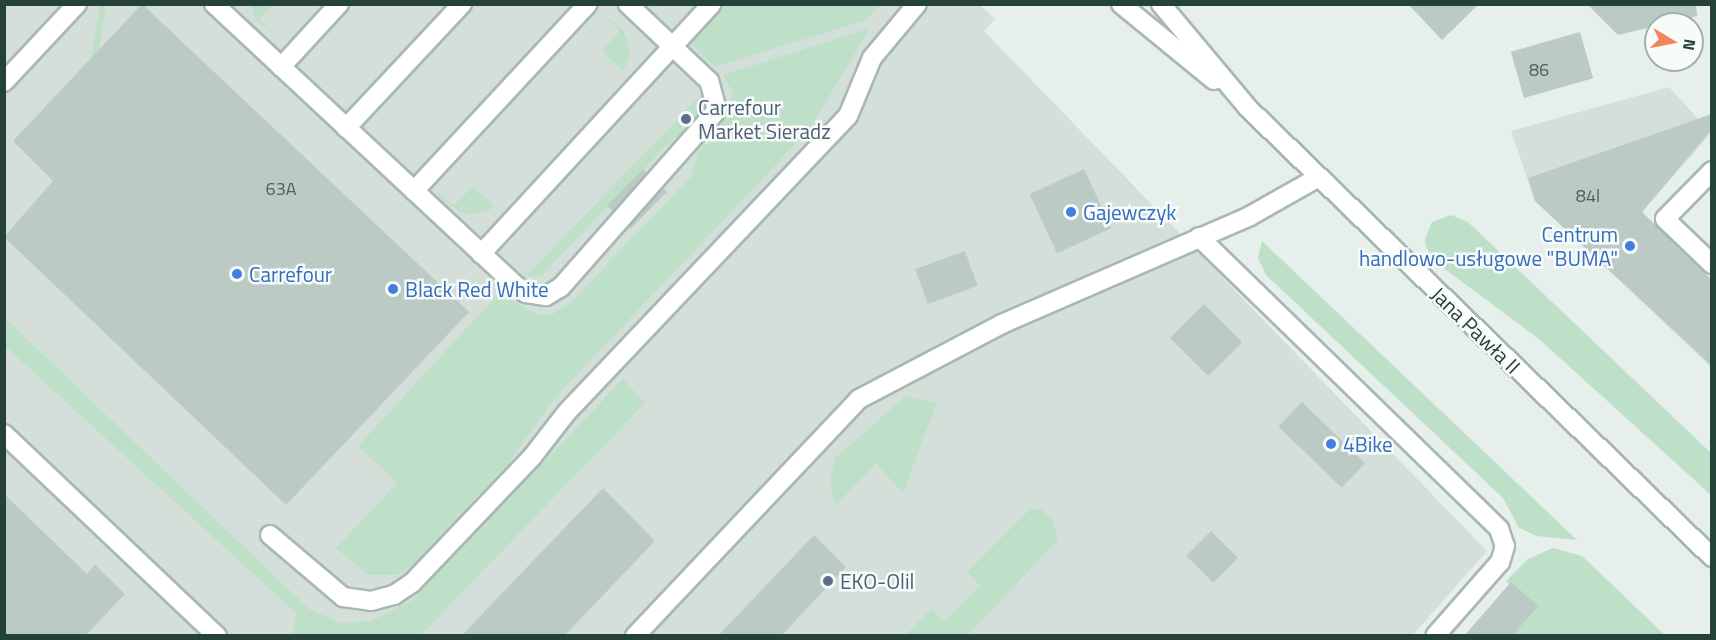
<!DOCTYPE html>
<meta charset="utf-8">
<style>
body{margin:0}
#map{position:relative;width:1716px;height:640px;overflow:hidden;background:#e6efeb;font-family:"Titillium Web",sans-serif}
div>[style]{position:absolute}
.built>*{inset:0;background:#d4dfda}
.green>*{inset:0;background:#bfe0c8;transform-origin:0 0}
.building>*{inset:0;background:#bbcac4;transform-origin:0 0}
.roads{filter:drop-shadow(2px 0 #a8b8b2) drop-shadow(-2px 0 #a8b8b2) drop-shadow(0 2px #a8b8b2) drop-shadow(0 -2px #a8b8b2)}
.service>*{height:18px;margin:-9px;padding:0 9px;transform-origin:9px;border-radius:9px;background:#fff}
.minor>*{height:18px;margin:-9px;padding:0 9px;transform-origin:9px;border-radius:9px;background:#fff}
.secondary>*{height:18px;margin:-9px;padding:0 9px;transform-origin:9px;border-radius:9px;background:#fff}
.dots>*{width:16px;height:16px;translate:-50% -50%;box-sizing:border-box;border:3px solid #f7fbf9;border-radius:50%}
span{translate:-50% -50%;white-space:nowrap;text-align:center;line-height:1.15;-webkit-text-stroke:5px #f7fbf9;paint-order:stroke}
.number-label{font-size:18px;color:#4a645c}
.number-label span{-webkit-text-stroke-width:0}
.service-label{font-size:21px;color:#4e5e75}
.left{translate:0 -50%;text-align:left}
.shop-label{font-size:21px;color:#366cbe}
.right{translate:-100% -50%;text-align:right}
.street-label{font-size:21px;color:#24423a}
.frame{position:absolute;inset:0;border:6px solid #24423a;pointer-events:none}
.north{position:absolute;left:1644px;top:12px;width:60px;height:60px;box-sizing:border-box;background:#f7fbf9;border:2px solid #a3b1ad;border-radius:50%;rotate:100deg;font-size:16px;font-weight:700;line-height:24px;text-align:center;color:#24423a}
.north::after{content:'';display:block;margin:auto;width:21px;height:27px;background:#f4845f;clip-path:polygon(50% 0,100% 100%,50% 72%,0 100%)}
</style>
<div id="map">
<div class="built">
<i style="clip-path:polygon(4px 5px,980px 5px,995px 19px,984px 31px,1487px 551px,1413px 635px,5px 635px)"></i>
<i style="clip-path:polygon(1669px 87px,1711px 133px,1642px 212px,1711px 280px,1711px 367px,1535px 201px,1511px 131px)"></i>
</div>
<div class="green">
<i style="left:100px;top:4px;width:6px;height:138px;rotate:9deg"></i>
<i style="clip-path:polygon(273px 5px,259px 19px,277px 37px,255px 19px,251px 6px)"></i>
<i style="clip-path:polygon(726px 5px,726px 4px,880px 5px,866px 20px,715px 67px,690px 43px)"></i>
<i style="clip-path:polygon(602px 13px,623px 30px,628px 43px,629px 58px,623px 71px,602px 51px,620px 31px)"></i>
<i style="clip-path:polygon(870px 28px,809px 130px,553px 400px,508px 464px,412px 565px,398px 575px,368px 575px,336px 548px,397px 483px,358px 446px,499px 293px,538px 315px,553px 314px,570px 303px,691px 177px,698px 151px,730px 112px,732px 91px,723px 75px)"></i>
<i style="clip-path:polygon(702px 94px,706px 99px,703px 115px,684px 135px,671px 141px,541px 276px,526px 276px)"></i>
<i style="clip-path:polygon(473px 186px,494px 206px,489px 210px,468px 215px,460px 212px,443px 200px,434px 189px,453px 206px)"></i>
<i style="clip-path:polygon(1451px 215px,1468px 222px,1711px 453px,1711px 495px,1539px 339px,1427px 256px,1425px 239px,1432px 222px)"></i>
<i style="clip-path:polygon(1262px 241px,1577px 540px,1537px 536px,1519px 528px,1503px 498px,1266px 275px,1258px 258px)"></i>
<i style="clip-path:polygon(5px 318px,309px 609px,341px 623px,371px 621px,411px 601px,623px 379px,645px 403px,421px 635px,293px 635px,296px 613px,5px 346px)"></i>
<i style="clip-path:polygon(906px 396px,937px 402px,903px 493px,876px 464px,835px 506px,830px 482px,835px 458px)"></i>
<i style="clip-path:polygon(1030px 509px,1041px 509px,1052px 519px,1058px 540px,968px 635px,906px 635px,931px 609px,945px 621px,980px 585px,967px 572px)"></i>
<i style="clip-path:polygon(1553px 548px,1582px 556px,1665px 635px,1506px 636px,1532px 604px,1506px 581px,1528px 559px)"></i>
</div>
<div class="building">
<i style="clip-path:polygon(142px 4px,469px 312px,286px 505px,4px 237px,53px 181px,13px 141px)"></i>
<i style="clip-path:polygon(1408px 4px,1479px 4px,1442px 40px)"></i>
<i style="clip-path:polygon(1587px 4px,1696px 4px,1697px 16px,1618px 35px)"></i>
<i style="left:1580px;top:32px;width:48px;height:72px;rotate:74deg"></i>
<i style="clip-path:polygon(1712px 114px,1712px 129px,1642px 212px,1712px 280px,1712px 366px,1535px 201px,1528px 178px)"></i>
<i style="clip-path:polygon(643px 169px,647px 173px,613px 211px,607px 206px)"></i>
<i style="left:1084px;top:169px;width:65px;height:60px;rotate:65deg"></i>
<i style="clip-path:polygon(663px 188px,667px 192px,630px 229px,629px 227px)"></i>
<i style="left:965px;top:251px;width:37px;height:53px;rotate:70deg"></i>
<i style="left:1204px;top:304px;width:54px;height:48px;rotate:45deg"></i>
<i style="left:1302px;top:402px;width:88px;height:34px;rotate:44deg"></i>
<i style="clip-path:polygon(603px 488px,655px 541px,564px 636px,461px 636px)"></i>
<i style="clip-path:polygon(4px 494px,87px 574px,95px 565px,125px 594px,85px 636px,4px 636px)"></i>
<i style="left:1211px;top:531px;width:38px;height:35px;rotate:45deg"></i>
<i style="clip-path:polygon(814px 535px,846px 567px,781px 636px,718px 636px)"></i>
<i style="clip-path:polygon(1511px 582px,1538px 606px,1512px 636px,1464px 636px)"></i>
</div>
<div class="roads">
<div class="service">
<i style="left:214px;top:4px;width:410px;rotate:43deg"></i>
<i style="left:514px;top:284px;width:15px;rotate:37deg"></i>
<i style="left:526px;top:293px;width:20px;rotate:9deg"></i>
<i style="left:546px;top:296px;width:17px;rotate:-31deg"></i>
<i style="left:561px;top:287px;width:236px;rotate:-48.6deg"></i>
<i style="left:717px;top:110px;width:30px;rotate:-105deg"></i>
<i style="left:709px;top:81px;width:112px;rotate:-136.5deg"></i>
<i style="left:281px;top:67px;width:86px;rotate:-47.4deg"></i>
<i style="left:4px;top:82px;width:107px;rotate:-46.9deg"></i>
<i style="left:346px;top:128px;width:170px;rotate:-46.9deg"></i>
<i style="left:414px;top:191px;width:255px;rotate:-47.1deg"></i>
<i style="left:1199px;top:237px;width:419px;rotate:44.2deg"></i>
<i style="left:1499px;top:529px;width:18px;rotate:71deg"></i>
<i style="left:1505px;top:546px;width:17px;rotate:107deg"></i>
<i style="left:1500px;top:562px;width:98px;rotate:131.3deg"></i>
<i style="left:481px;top:254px;width:340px;rotate:-47.3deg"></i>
<i style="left:4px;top:434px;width:294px;rotate:43.5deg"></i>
<i style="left:270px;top:535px;width:96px;rotate:40.3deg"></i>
<i style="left:343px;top:597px;width:28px;rotate:8deg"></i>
<i style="left:371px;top:601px;width:24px;rotate:-15deg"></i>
<i style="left:394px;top:595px;width:22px;rotate:-34deg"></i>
<i style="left:412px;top:583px;width:174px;rotate:-46.4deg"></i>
<i style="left:532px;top:457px;width:57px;rotate:-52.1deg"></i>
<i style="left:567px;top:412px;width:408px;rotate:-46.5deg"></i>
<i style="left:848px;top:116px;width:63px;rotate:-67.5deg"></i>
<i style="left:872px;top:58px;width:70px;rotate:-50.2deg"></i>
<i style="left:635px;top:636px;width:326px;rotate:-46.6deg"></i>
<i style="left:859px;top:399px;width:161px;rotate:-27.7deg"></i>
<i style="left:1002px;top:324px;width:270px;rotate:-23.5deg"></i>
<i style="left:1250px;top:216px;width:79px;rotate:-29.5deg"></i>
</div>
<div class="minor">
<i style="left:1712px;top:171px;width:67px;rotate:134.4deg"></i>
<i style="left:1665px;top:219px;width:65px;rotate:43.8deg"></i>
</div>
<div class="secondary">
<i style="left:1121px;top:4px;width:120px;rotate:39.3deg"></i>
<i style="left:1161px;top:4px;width:136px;rotate:50.1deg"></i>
<i style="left:1248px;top:108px;width:646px;rotate:44.06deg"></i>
</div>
</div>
<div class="dots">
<i style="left:686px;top:119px;background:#5c6f8a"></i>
<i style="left:1071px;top:212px;background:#3f7fe0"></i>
<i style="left:1630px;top:246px;background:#3f7fe0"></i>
<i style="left:237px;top:274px;background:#3f7fe0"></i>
<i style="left:393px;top:289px;background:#3f7fe0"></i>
<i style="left:1331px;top:444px;background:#3f7fe0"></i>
<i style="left:828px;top:581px;background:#5c6f8a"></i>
</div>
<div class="number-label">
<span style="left:1539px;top:70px">86</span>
<span style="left:281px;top:189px">63A</span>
<span style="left:1588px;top:196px">84l</span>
</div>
<div class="service-label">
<span class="left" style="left:698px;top:119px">Carrefour<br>Market Sieradz</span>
<span class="left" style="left:840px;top:581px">EKO-Olil</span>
</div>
<div class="shop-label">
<span class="left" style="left:1083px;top:212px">Gajewczyk</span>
<span class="right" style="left:1618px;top:246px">Centrum<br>handlowo-usługowe "BUMA"</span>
<span class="left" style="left:249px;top:274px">Carrefour</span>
<span class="left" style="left:405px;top:289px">Black Red White</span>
<span class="left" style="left:1343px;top:444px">4Bike</span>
</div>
<div class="street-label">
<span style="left:1476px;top:330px;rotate:44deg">Jana Pawła II</span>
</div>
<div class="frame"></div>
<div class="north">N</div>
</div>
